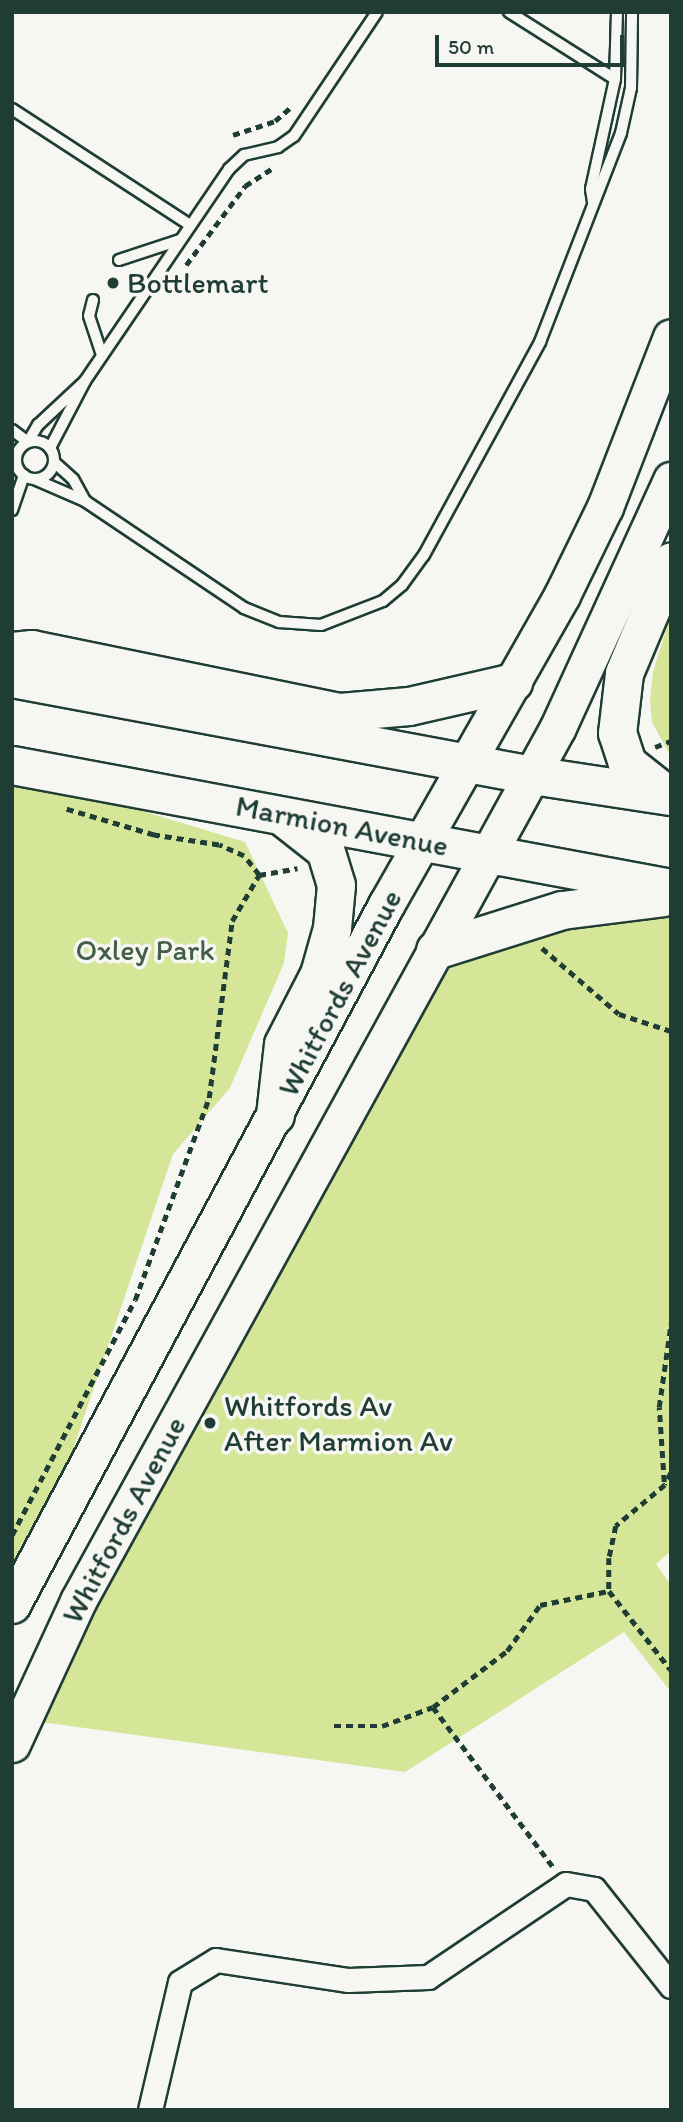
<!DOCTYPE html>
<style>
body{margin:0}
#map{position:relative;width:683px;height:2122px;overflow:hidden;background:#f6f6f2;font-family:Itim,sans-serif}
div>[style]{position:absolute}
.green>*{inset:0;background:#d5e699}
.path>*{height:4.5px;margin-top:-2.25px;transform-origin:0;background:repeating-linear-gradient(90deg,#1f3d34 0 7px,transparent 0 12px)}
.roads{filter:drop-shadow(2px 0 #1f3d34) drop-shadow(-2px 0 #1f3d34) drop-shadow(0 2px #1f3d34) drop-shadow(0 -2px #1f3d34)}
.service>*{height:10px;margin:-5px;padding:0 5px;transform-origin:5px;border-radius:5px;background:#f6f6f2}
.service>.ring{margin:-5px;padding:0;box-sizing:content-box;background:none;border:10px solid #f6f6f2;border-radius:50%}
.minor>*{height:23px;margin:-11.5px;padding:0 11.5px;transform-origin:11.5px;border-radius:11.5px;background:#f6f6f2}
.primary>*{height:35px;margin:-17.5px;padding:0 17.5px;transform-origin:17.5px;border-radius:17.5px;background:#f6f6f2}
.trunk>*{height:37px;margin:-18.5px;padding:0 18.5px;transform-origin:18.5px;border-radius:18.5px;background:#f6f6f2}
.dots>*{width:19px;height:19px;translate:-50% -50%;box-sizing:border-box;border:4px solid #f6f6f2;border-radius:50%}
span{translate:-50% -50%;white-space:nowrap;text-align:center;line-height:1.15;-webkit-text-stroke:7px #f6f6f2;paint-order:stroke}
.poi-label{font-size:30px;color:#1f3d34}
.left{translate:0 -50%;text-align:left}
.street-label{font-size:30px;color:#1f3d34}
.park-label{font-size:30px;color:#435f48}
.frame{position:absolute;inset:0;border:14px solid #1f3d34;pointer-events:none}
.scale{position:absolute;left:435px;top:35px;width:189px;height:32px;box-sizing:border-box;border:4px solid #1f3d34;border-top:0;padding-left:9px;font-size:21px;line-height:24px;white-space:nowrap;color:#1f3d34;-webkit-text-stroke:5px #f6f6f2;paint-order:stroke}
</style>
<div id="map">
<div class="green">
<i style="clip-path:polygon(671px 614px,671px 757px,652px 722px,650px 700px,653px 672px)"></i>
<i style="clip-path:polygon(12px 780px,86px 794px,245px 842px,288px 933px,284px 963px,230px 1088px,173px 1154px,62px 1482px,12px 1592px)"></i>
<i style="clip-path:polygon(671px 912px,671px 1551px,656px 1564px,671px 1585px,671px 1692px,624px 1632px,405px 1772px,12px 1718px,427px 984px,477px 950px,638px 913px)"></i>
</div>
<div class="path">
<i style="left:233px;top:135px;width:44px;rotate:-18.4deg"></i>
<i style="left:275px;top:121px;width:21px;rotate:-41deg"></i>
<i style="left:186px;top:265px;width:99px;rotate:-53.2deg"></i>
<i style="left:245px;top:186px;width:31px;rotate:-33deg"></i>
<i style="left:655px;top:747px;width:17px;rotate:-21deg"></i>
<i style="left:259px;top:875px;width:39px;rotate:-10deg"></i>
<i style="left:542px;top:948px;width:101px;rotate:40.6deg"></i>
<i style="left:619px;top:1014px;width:55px;rotate:18.1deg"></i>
<i style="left:671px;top:1473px;width:13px;rotate:117deg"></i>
<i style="left:665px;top:1485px;width:64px;rotate:140.1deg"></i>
<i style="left:616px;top:1526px;width:33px;rotate:102deg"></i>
<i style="left:609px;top:1558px;width:33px;rotate:90deg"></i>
<i style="left:609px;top:1591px;width:100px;rotate:51.9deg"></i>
<i style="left:664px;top:1482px;width:75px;rotate:-93.8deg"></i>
<i style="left:659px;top:1407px;width:85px;rotate:-81.9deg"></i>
<i style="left:12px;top:1535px;width:265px;rotate:-62.4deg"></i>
<i style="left:135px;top:1300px;width:215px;rotate:-69.9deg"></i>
<i style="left:209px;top:1098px;width:178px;rotate:-82.6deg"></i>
<i style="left:232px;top:921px;width:53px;rotate:-59.6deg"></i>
<i style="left:259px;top:875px;width:24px;rotate:-128deg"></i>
<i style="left:244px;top:856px;width:27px;rotate:-156deg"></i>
<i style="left:219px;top:845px;width:66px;rotate:-171.3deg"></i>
<i style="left:154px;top:835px;width:95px;rotate:-163.5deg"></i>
<i style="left:433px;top:1707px;width:200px;rotate:53.1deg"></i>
<i style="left:334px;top:1726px;width:48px"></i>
<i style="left:382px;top:1726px;width:54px;rotate:-20.4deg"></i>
<i style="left:433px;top:1707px;width:93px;rotate:-37.1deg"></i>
<i style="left:507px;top:1651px;width:57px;rotate:-54.3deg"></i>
<i style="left:540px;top:1605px;width:70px;rotate:-11.5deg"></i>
</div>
<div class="roads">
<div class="service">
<i style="left:509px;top:12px;width:125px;rotate:32.3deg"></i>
<i style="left:12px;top:109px;width:212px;rotate:33.1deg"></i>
<i style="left:593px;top:202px;width:13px;rotate:-99deg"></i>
<i style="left:591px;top:189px;width:113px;rotate:-77.7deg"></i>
<i style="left:615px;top:79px;width:67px;rotate:-88.3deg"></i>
<i style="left:119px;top:260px;width:64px;rotate:-18.2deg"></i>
<i style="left:93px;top:300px;width:16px;rotate:104deg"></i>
<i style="left:89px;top:316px;width:41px;rotate:71.6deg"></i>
<i style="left:12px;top:430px;width:20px;rotate:37deg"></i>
<i style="left:28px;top:442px;width:20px;rotate:-60deg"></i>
<i style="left:38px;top:425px;width:62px;rotate:-43deg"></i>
<i class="ring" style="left:16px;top:441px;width:28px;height:28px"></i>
<i style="left:50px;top:448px;width:76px;rotate:-62.4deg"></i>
<i style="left:85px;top:381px;width:256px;rotate:-55.8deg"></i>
<i style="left:229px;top:169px;width:21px;rotate:-43deg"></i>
<i style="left:244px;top:155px;width:35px;rotate:-13deg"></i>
<i style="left:278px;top:147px;width:19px;rotate:-35deg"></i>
<i style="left:294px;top:136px;width:149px;rotate:-56.2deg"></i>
<i style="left:54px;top:462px;width:25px;rotate:42deg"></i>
<i style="left:73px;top:479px;width:25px;rotate:61deg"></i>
<i style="left:34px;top:479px;width:56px;rotate:23.3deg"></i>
<i style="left:85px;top:501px;width:192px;rotate:33.9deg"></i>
<i style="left:244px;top:608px;width:38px;rotate:22deg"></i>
<i style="left:279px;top:622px;width:42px;rotate:4.1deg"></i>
<i style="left:321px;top:625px;width:66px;rotate:-21.2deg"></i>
<i style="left:383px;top:601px;width:25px;rotate:-40deg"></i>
<i style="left:402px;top:585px;width:37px;rotate:-54deg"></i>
<i style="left:424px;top:555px;width:243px;rotate:-61.4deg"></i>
<i style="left:540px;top:342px;width:224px;rotate:-68.8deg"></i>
<i style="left:621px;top:133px;width:46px;rotate:-77.5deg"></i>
<i style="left:631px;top:88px;width:76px;rotate:-89.2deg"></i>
<i style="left:12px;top:510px;width:37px;rotate:-71deg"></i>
</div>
<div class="minor">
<i style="left:150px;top:2110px;width:131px;rotate:-76.8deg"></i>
<i style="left:180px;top:1982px;width:42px;rotate:-31.4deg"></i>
<i style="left:216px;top:1960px;width:134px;rotate:8.6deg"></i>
<i style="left:348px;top:1980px;width:80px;rotate:-2.1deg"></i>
<i style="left:428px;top:1977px;width:166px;rotate:-34deg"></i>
<i style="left:566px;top:1884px;width:28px;rotate:10deg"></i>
<i style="left:594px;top:1889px;width:124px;rotate:51.6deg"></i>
</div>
<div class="primary">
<i style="left:12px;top:1605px;width:794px;rotate:-61.89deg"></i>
<i style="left:386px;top:905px;width:356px;rotate:-60.4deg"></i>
<i style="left:562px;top:595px;width:98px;rotate:-64deg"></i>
<i style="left:605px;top:507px;width:182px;rotate:-68.8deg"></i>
<i style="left:12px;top:1744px;width:157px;rotate:-65.2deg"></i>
<i style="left:78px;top:1601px;width:997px;rotate:-61.22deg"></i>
<i style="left:558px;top:727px;width:272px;rotate:-65.4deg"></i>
</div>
<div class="trunk">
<i style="left:12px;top:651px;width:20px;rotate:-6deg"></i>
<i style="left:32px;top:649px;width:314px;rotate:11.6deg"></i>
<i style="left:340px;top:712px;width:69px;rotate:-5deg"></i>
<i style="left:409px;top:706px;width:107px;rotate:-13deg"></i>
<i style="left:12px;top:678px;width:529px;rotate:10.57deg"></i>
<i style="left:532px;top:775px;width:141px;rotate:8.6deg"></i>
<i style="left:12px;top:765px;width:670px;rotate:10.57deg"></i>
<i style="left:666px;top:794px;width:50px;rotate:-141.5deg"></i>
<i style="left:627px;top:763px;width:32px;rotate:-108deg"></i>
<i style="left:617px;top:733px;width:60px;rotate:-83.3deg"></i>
<i style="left:624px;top:673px;width:121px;rotate:-67.2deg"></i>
<i style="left:435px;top:950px;width:133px;rotate:-17.5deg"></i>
<i style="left:562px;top:910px;width:102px;rotate:-7.3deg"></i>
<i style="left:275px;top:1115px;width:71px;rotate:-83.6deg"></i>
<i style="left:283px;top:1044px;width:79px;rotate:-62.8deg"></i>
<i style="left:319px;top:974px;width:48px;rotate:-74.2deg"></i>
<i style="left:332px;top:928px;width:43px;rotate:-84.7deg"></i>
<i style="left:336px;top:885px;width:37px;rotate:-107deg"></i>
<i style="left:325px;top:850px;width:55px;rotate:-141.7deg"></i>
</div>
</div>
<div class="dots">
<i style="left:113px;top:283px;background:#1f3d34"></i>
<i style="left:210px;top:1423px;background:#1f3d34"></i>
</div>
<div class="poi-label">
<span class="left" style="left:127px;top:283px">Bottlemart</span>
<span class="left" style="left:224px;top:1423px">Whitfords Av<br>After Marmion Av</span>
</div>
<div class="street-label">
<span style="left:342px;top:826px;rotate:11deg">Marmion Avenue</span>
<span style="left:340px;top:993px;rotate:-62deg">Whitfords Avenue</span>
<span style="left:124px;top:1520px;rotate:-62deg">Whitfords Avenue</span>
</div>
<div class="park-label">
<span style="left:145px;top:950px">Oxley Park</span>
</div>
<div class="frame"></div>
<div class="scale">50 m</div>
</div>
